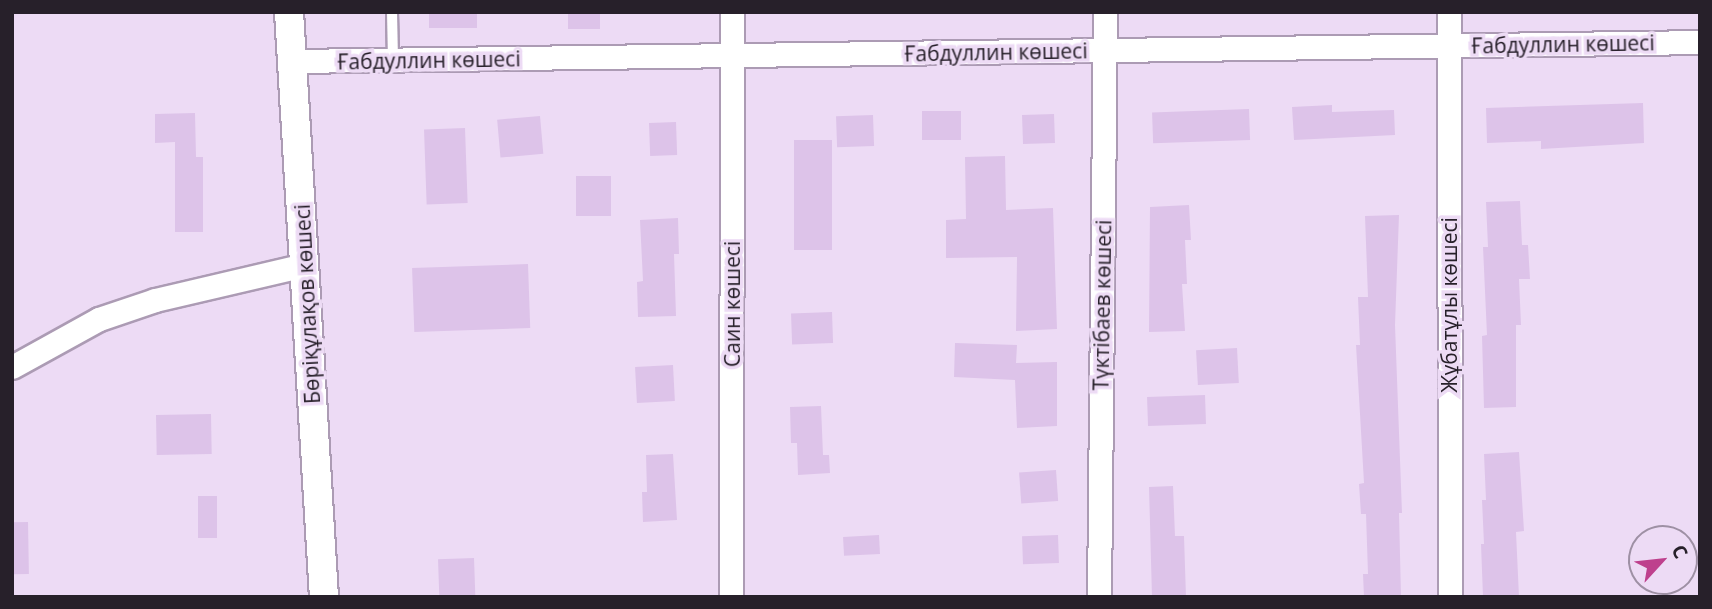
<!DOCTYPE html>
<meta charset="utf-8">
<style>
body{margin:0}
#map{position:relative;width:1712px;height:609px;overflow:hidden;background:#eddbf5;font-family:"Open Sans",sans-serif}
div>[style]{position:absolute}
.building>*{inset:0;background:#ddc3e9;transform-origin:0 0}
.roads{filter:drop-shadow(2px 0 #ac9bb4) drop-shadow(-2px 0 #ac9bb4) drop-shadow(0 2px #ac9bb4) drop-shadow(0 -2px #ac9bb4)}
.service>*{height:10px;margin:-5px;padding:0 5px;transform-origin:5px;border-radius:5px;background:#fff}
.minor>*{height:23px;margin:-11.5px;padding:0 11.5px;transform-origin:11.5px;border-radius:11.5px;background:#fff}
.tertiary>*{height:28px;margin:-14px;padding:0 14px;transform-origin:14px;border-radius:14px;background:#fff}
span{translate:-50% -50%;white-space:nowrap;text-align:center;line-height:1.15;-webkit-text-stroke:7px #eddbf5;paint-order:stroke}
.street-label{font-size:21px;color:#27202a}
.frame{position:absolute;inset:0;border:14px solid #27202a;pointer-events:none}
.north{position:absolute;left:1628px;top:525px;width:70px;height:70px;box-sizing:border-box;background:#eddbf5;border:2px solid #9e90a4;border-radius:50%;rotate:63deg;font-size:19px;font-weight:700;line-height:28px;text-align:center;color:#27202a}
.north::after{content:'';display:block;margin:auto;width:24px;height:32px;background:#be408d;clip-path:polygon(50% 0,100% 100%,50% 72%,0 100%)}
</style>
<div id="map">
<div class="building">
<i style="left:429px;top:12px;width:48px;height:16px"></i>
<i style="left:568px;top:12px;width:32px;height:17px"></i>
<i style="clip-path:polygon(1643px 103px,1644px 143px,1541px 149px,1541px 141px,1487px 143px,1486px 108px)"></i>
<i style="clip-path:polygon(1332px 105px,1332px 112px,1394px 110px,1395px 135px,1294px 140px,1292px 107px)"></i>
<i style="left:1249px;top:109px;width:31px;height:97px;rotate:88deg"></i>
<i style="left:922px;top:111px;width:39px;height:29px"></i>
<i style="clip-path:polygon(195px 113px,196px 157px,203px 157px,203px 232px,175px 232px,175px 142px,155px 143px,155px 114px)"></i>
<i style="left:1054px;top:114px;width:29px;height:32px;rotate:88deg"></i>
<i style="left:873px;top:115px;width:31px;height:37px;rotate:88deg"></i>
<i style="left:540px;top:116px;width:38px;height:43px;rotate:85deg"></i>
<i style="left:676px;top:122px;width:33px;height:27px;rotate:88deg"></i>
<i style="left:465px;top:128px;width:75px;height:41px;rotate:88deg"></i>
<i style="left:794px;top:140px;width:38px;height:110px"></i>
<i style="clip-path:polygon(1005px 156px,1006px 210px,1053px 208px,1057px 329px,1016px 331px,1017px 257px,946px 258px,946px 220px,966px 219px,965px 157px)"></i>
<i style="left:576px;top:176px;width:35px;height:40px"></i>
<i style="clip-path:polygon(1520px 201px,1522px 245px,1528px 245px,1530px 279px,1519px 279px,1521px 325px,1516px 325px,1516px 407px,1484px 408px,1482px 336px,1487px 335px,1483px 247px,1488px 247px,1486px 202px)"></i>
<i style="clip-path:polygon(1189px 205px,1191px 240px,1185px 240px,1187px 284px,1182px 284px,1185px 331px,1149px 332px,1150px 207px)"></i>
<i style="clip-path:polygon(1399px 215px,1395px 325px,1402px 513px,1399px 513px,1401px 597px,1364px 597px,1363px 574px,1368px 574px,1366px 514px,1361px 514px,1359px 484px,1364px 483px,1356px 345px,1360px 345px,1358px 297px,1368px 297px,1365px 216px)"></i>
<i style="clip-path:polygon(678px 218px,679px 254px,674px 254px,676px 316px,638px 317px,637px 282px,643px 281px,640px 220px)"></i>
<i style="left:528px;top:264px;width:64px;height:116px;rotate:88deg"></i>
<i style="left:832px;top:312px;width:31px;height:41px;rotate:88deg"></i>
<i style="clip-path:polygon(955px 343px,1017px 345px,1016px 363px,1057px 362px,1057px 426px,1017px 428px,1015px 380px,954px 377px)"></i>
<i style="left:1237px;top:348px;width:35px;height:41px;rotate:87deg"></i>
<i style="left:673px;top:365px;width:36px;height:38px;rotate:87deg"></i>
<i style="left:1205px;top:395px;width:29px;height:58px;rotate:88deg"></i>
<i style="clip-path:polygon(821px 406px,823px 455px,829px 455px,830px 473px,798px 475px,797px 443px,791px 443px,790px 407px)"></i>
<i style="left:211px;top:414px;width:40px;height:55px;rotate:89deg"></i>
<i style="clip-path:polygon(1519px 452px,1524px 531px,1516px 532px,1519px 597px,1483px 597px,1481px 544px,1484px 544px,1482px 500px,1486px 500px,1484px 454px)"></i>
<i style="clip-path:polygon(673px 454px,677px 520px,643px 522px,642px 492px,647px 492px,646px 455px)"></i>
<i style="left:1056px;top:470px;width:31px;height:37px;rotate:86deg"></i>
<i style="clip-path:polygon(1173px 486px,1175px 536px,1184px 536px,1186px 597px,1152px 597px,1149px 487px)"></i>
<i style="left:198px;top:496px;width:19px;height:42px"></i>
<i style="left:28px;top:522px;width:52px;height:16px;rotate:89deg"></i>
<i style="left:879px;top:535px;width:19px;height:36px;rotate:87deg"></i>
<i style="left:1058px;top:535px;width:28px;height:36px;rotate:88deg"></i>
<i style="left:474px;top:558px;width:37px;height:36px;rotate:88deg"></i>
</div>
<div class="roads">
<div class="service">
<i style="left:392px;top:12px;width:48px;rotate:88.8deg"></i>
</div>
<div class="minor">
<i style="left:1449px;top:12px;width:585px;rotate:89.9deg"></i>
<i style="left:292px;top:61px;width:1408px;rotate:-0.77deg"></i>
<i style="left:12px;top:367px;width:99px;rotate:-28.9deg"></i>
<i style="left:99px;top:319px;width:59px;rotate:-18.7deg"></i>
<i style="left:155px;top:300px;width:153px;rotate:-13.2deg"></i>
<i style="left:731px;top:597px;width:585px;rotate:-89.9deg"></i>
<i style="left:1099px;top:597px;width:585px;rotate:-89.41deg"></i>
</div>
<div class="tertiary">
<i style="left:289px;top:12px;width:586px;rotate:86.58deg"></i>
</div>
</div>
<div class="street-label">
<span style="left:1563px;top:44px;rotate:-1deg">Ғабдуллин көшесі</span>
<span style="left:996px;top:52px;rotate:-1deg">Ғабдуллин көшесі</span>
<span style="left:429px;top:60px;rotate:-1deg">Ғабдуллин көшесі</span>
<span style="left:307px;top:304px;rotate:-93deg">Бөріқұлақов көшесі</span>
<span style="left:732px;top:304px;rotate:-90deg">Саин көшесі</span>
<span style="left:1102px;top:305px;rotate:-89deg">Түктібаев көшесі</span>
<span style="left:1449px;top:305px;rotate:-90deg">Жұбатұлы көшесі</span>
</div>
<div class="frame"></div>
<div class="north">С</div>
</div>
